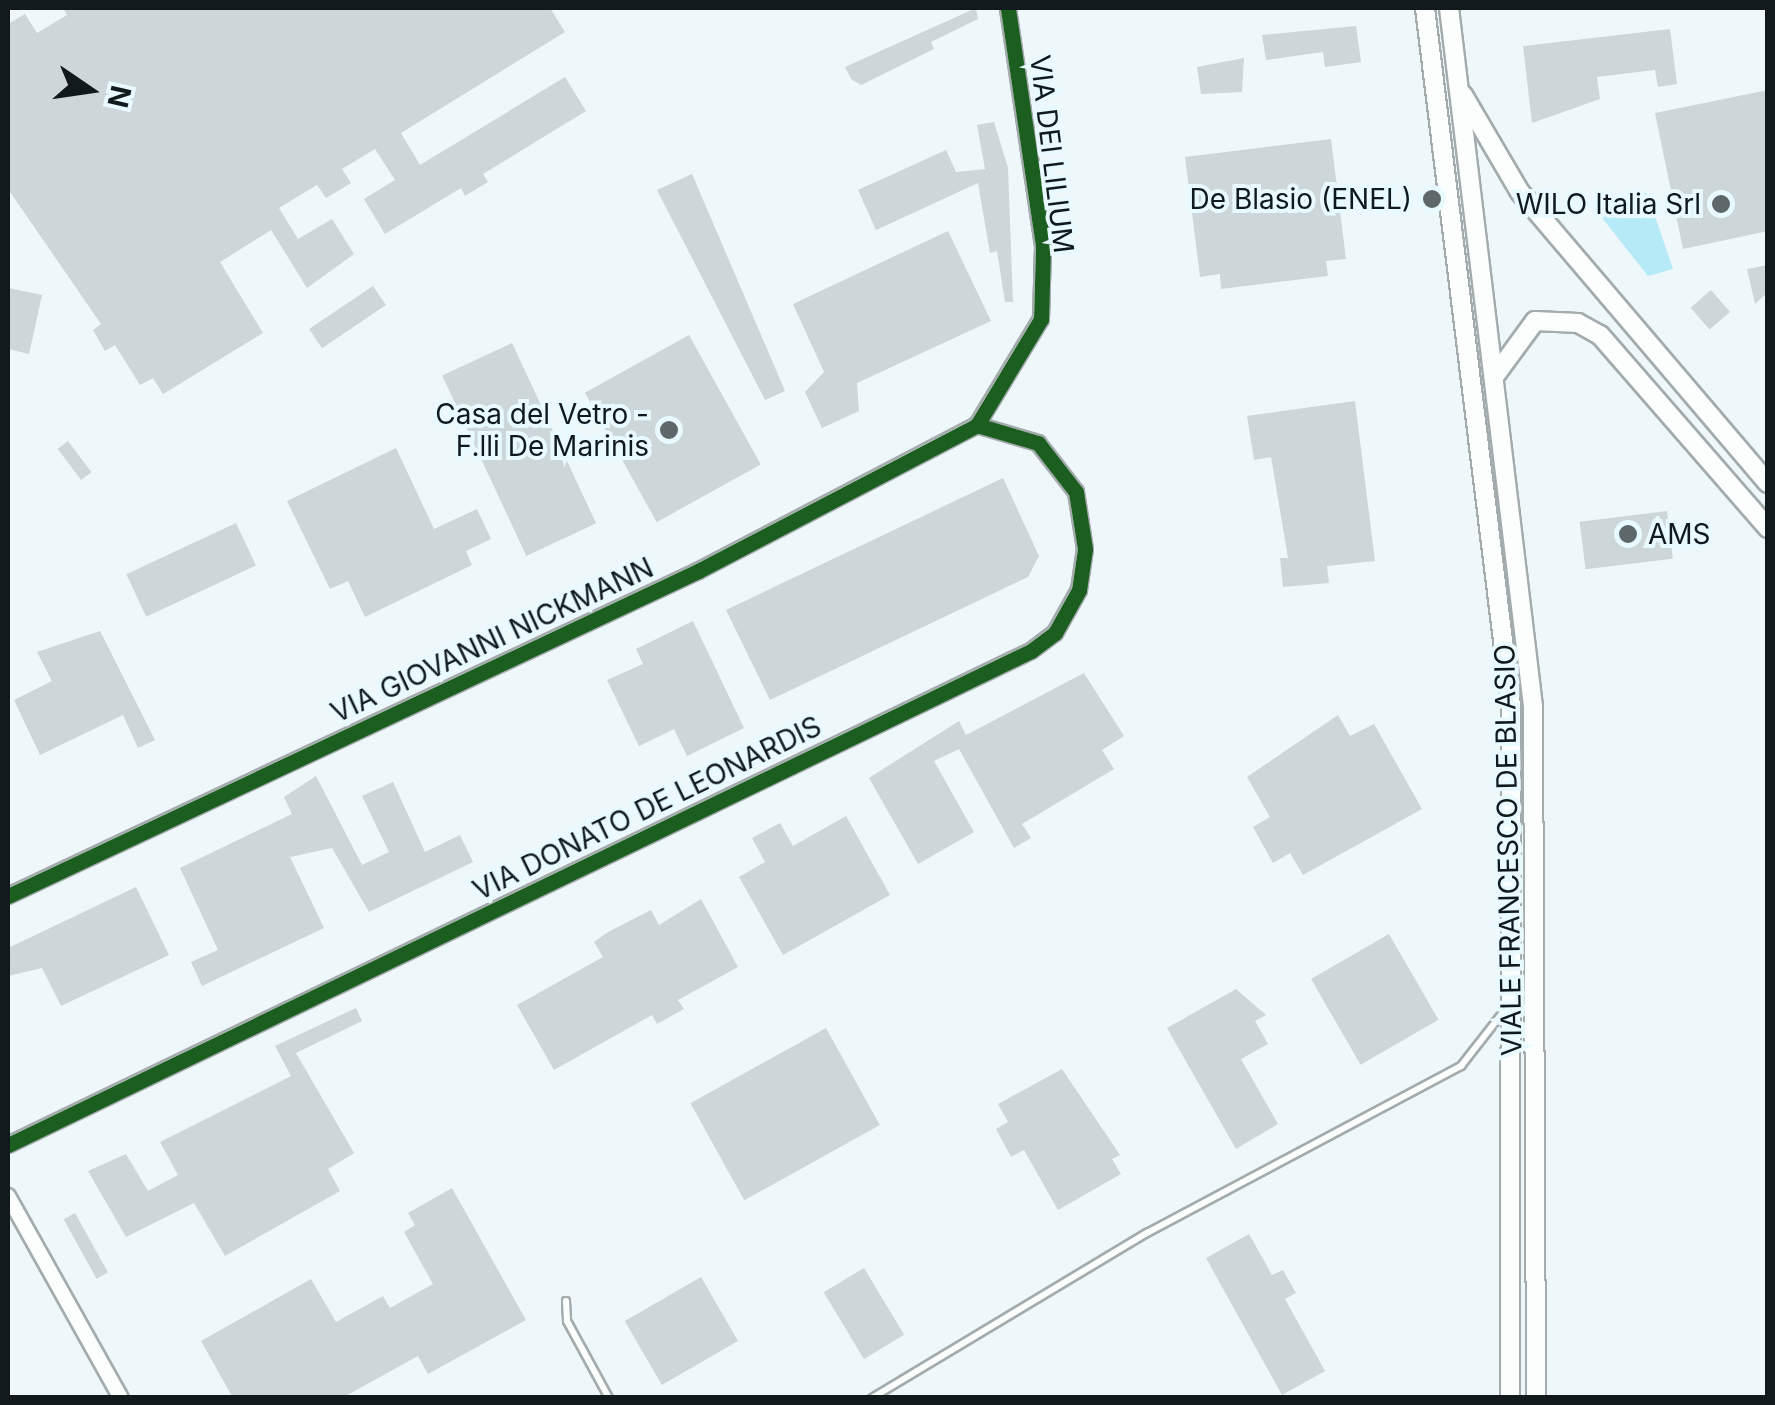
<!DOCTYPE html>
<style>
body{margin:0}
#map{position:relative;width:1775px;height:1405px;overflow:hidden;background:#eef7f9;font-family:Inter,sans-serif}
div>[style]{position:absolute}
.green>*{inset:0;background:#b5eaf6}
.building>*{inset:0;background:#cdd6d8;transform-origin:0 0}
.roads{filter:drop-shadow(2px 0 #a3abad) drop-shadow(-2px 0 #a3abad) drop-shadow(0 2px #a3abad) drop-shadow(0 -2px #a3abad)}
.service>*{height:6px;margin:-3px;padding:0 3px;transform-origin:3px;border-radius:3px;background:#fcfefe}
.minor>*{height:14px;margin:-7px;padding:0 7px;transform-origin:7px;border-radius:7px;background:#fcfefe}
.tertiary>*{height:18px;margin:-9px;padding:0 9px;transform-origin:9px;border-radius:9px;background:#fcfefe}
.cycleway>*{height:15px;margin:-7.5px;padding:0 7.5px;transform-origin:7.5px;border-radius:7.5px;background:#1b5e20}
.dots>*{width:28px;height:28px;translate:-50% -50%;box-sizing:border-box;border:5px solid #e9fafe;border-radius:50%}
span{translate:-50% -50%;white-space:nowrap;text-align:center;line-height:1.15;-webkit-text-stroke:8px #e9fafe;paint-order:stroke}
.street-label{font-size:28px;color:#101a1c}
.poi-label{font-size:28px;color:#101a1c}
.right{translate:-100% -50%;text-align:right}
.left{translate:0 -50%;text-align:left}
.frame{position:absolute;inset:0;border:10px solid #101a1c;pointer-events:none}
.north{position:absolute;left:40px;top:40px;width:100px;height:100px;-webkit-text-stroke:8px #e9fafe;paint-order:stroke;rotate:103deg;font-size:28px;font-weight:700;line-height:40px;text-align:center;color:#101a1c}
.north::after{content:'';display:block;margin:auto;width:35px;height:45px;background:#101a1c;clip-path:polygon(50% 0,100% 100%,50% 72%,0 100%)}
</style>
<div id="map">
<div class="green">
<i style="clip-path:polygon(1647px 193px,1673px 269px,1648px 276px,1599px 214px,1601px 205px)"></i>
</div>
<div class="building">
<i style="clip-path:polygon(63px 8px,550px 8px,565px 32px,401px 133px,420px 165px,565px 77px,586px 111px,483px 174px,488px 182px,465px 196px,461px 188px,385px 234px,364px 199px,395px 180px,375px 149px,342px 169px,351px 183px,326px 198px,317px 185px,279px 208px,298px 239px,332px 219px,354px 254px,307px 288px,271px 230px,220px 262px,263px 333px,163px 394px,153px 378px,140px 385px,115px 345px,105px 351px,93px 330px,101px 324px,8px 189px,8px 24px,25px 14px,37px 33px,67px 15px)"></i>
<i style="clip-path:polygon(976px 8px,978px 19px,931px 42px,934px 49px,861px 85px,851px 79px,845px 67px)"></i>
<i style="clip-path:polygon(1356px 26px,1361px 62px,1325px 67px,1323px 52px,1266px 60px,1262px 35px)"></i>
<i style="clip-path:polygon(1670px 29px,1677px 84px,1658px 87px,1655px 70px,1597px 77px,1600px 99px,1532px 123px,1523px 46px)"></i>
<i style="clip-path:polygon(1244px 58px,1242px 92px,1201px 94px,1197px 67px)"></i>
<i style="clip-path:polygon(1768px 90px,1768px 231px,1683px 249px,1655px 113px)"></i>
<i style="clip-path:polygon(994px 122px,1008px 168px,1013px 302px,1005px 302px,997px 251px,990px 253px,978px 183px,876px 230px,858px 190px,946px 150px,956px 172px,985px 169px,977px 125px)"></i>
<i style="clip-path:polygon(1331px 139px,1346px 259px,1326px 261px,1328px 276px,1221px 289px,1220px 274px,1200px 277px,1185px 157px)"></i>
<i style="clip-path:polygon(692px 174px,785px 391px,765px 400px,657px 190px)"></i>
<i style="clip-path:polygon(948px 231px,991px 321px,857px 383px,859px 411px,822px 428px,805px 392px,824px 372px,793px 304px)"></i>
<i style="clip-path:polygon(1768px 265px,1768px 292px,1755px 304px,1747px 269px)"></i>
<i style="left:373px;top:286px;width:23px;height:77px;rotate:56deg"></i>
<i style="clip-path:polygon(8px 288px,42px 295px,29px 354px,8px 349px)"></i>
<i style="left:1711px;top:290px;width:29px;height:27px;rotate:49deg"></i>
<i style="left:689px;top:335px;width:148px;height:119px;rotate:61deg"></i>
<i style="left:512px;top:343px;width:199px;height:77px;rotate:65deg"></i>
<i style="clip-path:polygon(1355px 401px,1375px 561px,1327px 566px,1329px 583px,1283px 587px,1280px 558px,1288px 558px,1271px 457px,1254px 460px,1247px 416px)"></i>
<i style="left:68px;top:441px;width:39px;height:13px;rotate:53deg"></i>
<i style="clip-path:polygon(396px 448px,434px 529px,477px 509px,491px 539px,466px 551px,472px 565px,365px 617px,348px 581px,330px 589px,287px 501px)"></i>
<i style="clip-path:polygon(1003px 478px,1039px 556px,1028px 577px,770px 700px,726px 610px)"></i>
<i style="left:1667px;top:511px;width:48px;height:88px;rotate:83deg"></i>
<i style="left:236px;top:523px;width:47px;height:121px;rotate:65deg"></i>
<i style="clip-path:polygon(693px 621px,744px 728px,687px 756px,674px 729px,639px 746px,607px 680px,643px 664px,636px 649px)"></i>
<i style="clip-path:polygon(100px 631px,155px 740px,138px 748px,123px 715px,40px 755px,14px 700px,52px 681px,37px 652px)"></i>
<i style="clip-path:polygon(1084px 673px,1124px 736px,1102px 750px,1114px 769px,1022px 824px,1031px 838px,1014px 848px,959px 749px,934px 761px,974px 832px,918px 864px,869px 778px,959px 721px,966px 735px)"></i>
<i style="clip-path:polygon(1338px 715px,1350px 736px,1374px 724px,1422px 809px,1303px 875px,1290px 853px,1273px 863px,1253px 827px,1270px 817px,1247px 777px)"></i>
<i style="clip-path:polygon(316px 776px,362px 865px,389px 852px,362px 796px,393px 782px,425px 852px,460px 835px,473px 862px,369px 912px,332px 848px,290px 857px,324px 928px,202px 986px,191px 962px,218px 950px,180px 868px,292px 814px,284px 797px)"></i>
<i style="clip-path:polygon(846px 816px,890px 895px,783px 955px,739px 877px,765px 862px,752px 838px,780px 823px,793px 846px)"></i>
<i style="clip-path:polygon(136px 887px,169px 955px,61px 1006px,42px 968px,8px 976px,8px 948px)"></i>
<i style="clip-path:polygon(701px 899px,738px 967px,678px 1000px,684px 1009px,657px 1024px,652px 1015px,554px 1070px,517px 1005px,603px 957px,594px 942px,608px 932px,651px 910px,659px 925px)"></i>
<i style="left:1389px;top:934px;width:99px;height:90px;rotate:60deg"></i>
<i style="clip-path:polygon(1236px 989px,1266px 1015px,1255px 1021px,1268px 1044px,1241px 1059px,1278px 1124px,1236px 1149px,1167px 1028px)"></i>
<i style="clip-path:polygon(356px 1008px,362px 1021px,296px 1053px,354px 1153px,328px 1169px,340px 1191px,225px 1256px,194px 1203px,126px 1237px,88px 1171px,126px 1154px,148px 1191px,178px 1175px,160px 1142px,291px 1076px,275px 1046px)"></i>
<i style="left:826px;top:1028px;width:111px;height:155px;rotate:61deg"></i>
<i style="clip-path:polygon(1062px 1069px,1120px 1155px,1112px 1159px,1121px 1174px,1058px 1210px,1024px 1150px,1011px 1157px,996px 1129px,1008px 1122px,998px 1104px)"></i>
<i style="clip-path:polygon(452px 1188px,526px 1320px,428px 1374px,418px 1356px,342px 1398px,233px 1398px,201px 1341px,311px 1279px,336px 1322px,383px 1296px,390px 1308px,433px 1284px,404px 1232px,415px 1225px,408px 1213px)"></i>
<i style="left:75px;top:1213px;width:68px;height:13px;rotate:61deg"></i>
<i style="clip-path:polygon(1249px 1234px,1272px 1275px,1283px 1270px,1296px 1293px,1285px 1299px,1325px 1371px,1282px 1395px,1206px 1258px)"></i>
<i style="left:864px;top:1268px;width:78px;height:47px;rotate:59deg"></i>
<i style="left:701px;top:1277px;width:74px;height:88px;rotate:60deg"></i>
</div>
<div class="roads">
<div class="service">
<i style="left:566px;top:1301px;width:20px;rotate:87deg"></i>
<i style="left:567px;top:1321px;width:88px;rotate:61.4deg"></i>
<i style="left:872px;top:1398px;width:321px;rotate:-31deg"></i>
<i style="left:1147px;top:1233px;width:356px;rotate:-28deg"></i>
<i style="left:1461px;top:1066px;width:70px;rotate:-52deg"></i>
</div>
<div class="minor">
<i style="left:8px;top:896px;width:763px;rotate:-25.22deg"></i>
<i style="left:698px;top:571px;width:315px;rotate:-27.6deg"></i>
<i style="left:977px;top:425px;width:124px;rotate:-58.9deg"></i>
<i style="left:1041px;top:319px;width:73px;rotate:-88.4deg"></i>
<i style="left:1043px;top:246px;width:241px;rotate:-98.4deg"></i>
<i style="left:8px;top:1145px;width:1136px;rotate:-25.78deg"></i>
<i style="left:1031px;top:651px;width:30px;rotate:-37deg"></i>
<i style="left:1055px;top:633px;width:49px;rotate:-60.8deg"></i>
<i style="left:1079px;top:590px;width:41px;rotate:-81.7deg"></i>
<i style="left:1085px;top:549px;width:58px;rotate:-99deg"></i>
<i style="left:1076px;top:492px;width:62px;rotate:-127.8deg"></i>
<i style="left:1038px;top:443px;width:64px;rotate:-163.6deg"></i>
<i style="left:8px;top:1196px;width:231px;rotate:60.8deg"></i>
</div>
<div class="tertiary">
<i style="left:1425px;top:8px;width:702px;rotate:82.97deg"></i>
<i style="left:1511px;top:705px;width:693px;rotate:90.08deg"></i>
<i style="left:1449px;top:8px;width:703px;rotate:83.14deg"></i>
<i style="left:1533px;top:706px;width:692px;rotate:89.75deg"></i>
<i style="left:1463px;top:95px;width:113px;rotate:59.6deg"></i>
<i style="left:1520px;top:192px;width:382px;rotate:49.6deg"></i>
<i style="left:1494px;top:377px;width:69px;rotate:-53.8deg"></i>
<i style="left:1535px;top:321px;width:43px;rotate:2.7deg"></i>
<i style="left:1578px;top:323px;width:25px;rotate:29deg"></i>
<i style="left:1600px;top:335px;width:256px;rotate:49deg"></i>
</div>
</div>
<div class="cycleway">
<i style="left:8px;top:896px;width:763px;rotate:-25.22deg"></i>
<i style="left:698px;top:571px;width:315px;rotate:-27.6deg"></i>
<i style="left:977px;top:425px;width:124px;rotate:-58.9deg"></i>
<i style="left:1041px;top:319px;width:73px;rotate:-88.4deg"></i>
<i style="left:1043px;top:246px;width:241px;rotate:-98.4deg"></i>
<i style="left:8px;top:1145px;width:1136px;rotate:-25.78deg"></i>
<i style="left:1031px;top:651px;width:30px;rotate:-37deg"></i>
<i style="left:1055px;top:633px;width:49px;rotate:-60.8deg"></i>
<i style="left:1079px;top:590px;width:41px;rotate:-81.7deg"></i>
<i style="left:1085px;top:549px;width:58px;rotate:-99deg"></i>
<i style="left:1076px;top:492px;width:62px;rotate:-127.8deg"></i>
<i style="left:1038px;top:443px;width:64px;rotate:-163.6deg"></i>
</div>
<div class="dots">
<i style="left:1432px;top:199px;background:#5e6769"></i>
<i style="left:1721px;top:204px;background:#5e6769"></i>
<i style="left:669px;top:430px;background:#5e6769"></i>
<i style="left:1628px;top:534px;background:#5e6769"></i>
</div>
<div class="street-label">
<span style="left:1052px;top:154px;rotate:83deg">VIA DEI LILIUM</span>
<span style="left:492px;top:640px;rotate:-25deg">VIA GIOVANNI NICKMANN</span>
<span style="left:647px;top:808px;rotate:-26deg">VIA DONATO DE LEONARDIS</span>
<span style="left:1508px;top:850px;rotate:-91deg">VIALE FRANCESCO DE BLASIO</span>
</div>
<div class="poi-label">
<span class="right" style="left:1412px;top:199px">De Blasio (ENEL)</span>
<span class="right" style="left:1701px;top:204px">WILO Italia Srl</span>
<span class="right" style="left:649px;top:430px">Casa del Vetro -<br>F.lli De Marinis</span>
<span class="left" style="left:1648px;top:534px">AMS</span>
</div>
<div class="frame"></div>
<div class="north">N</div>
</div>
